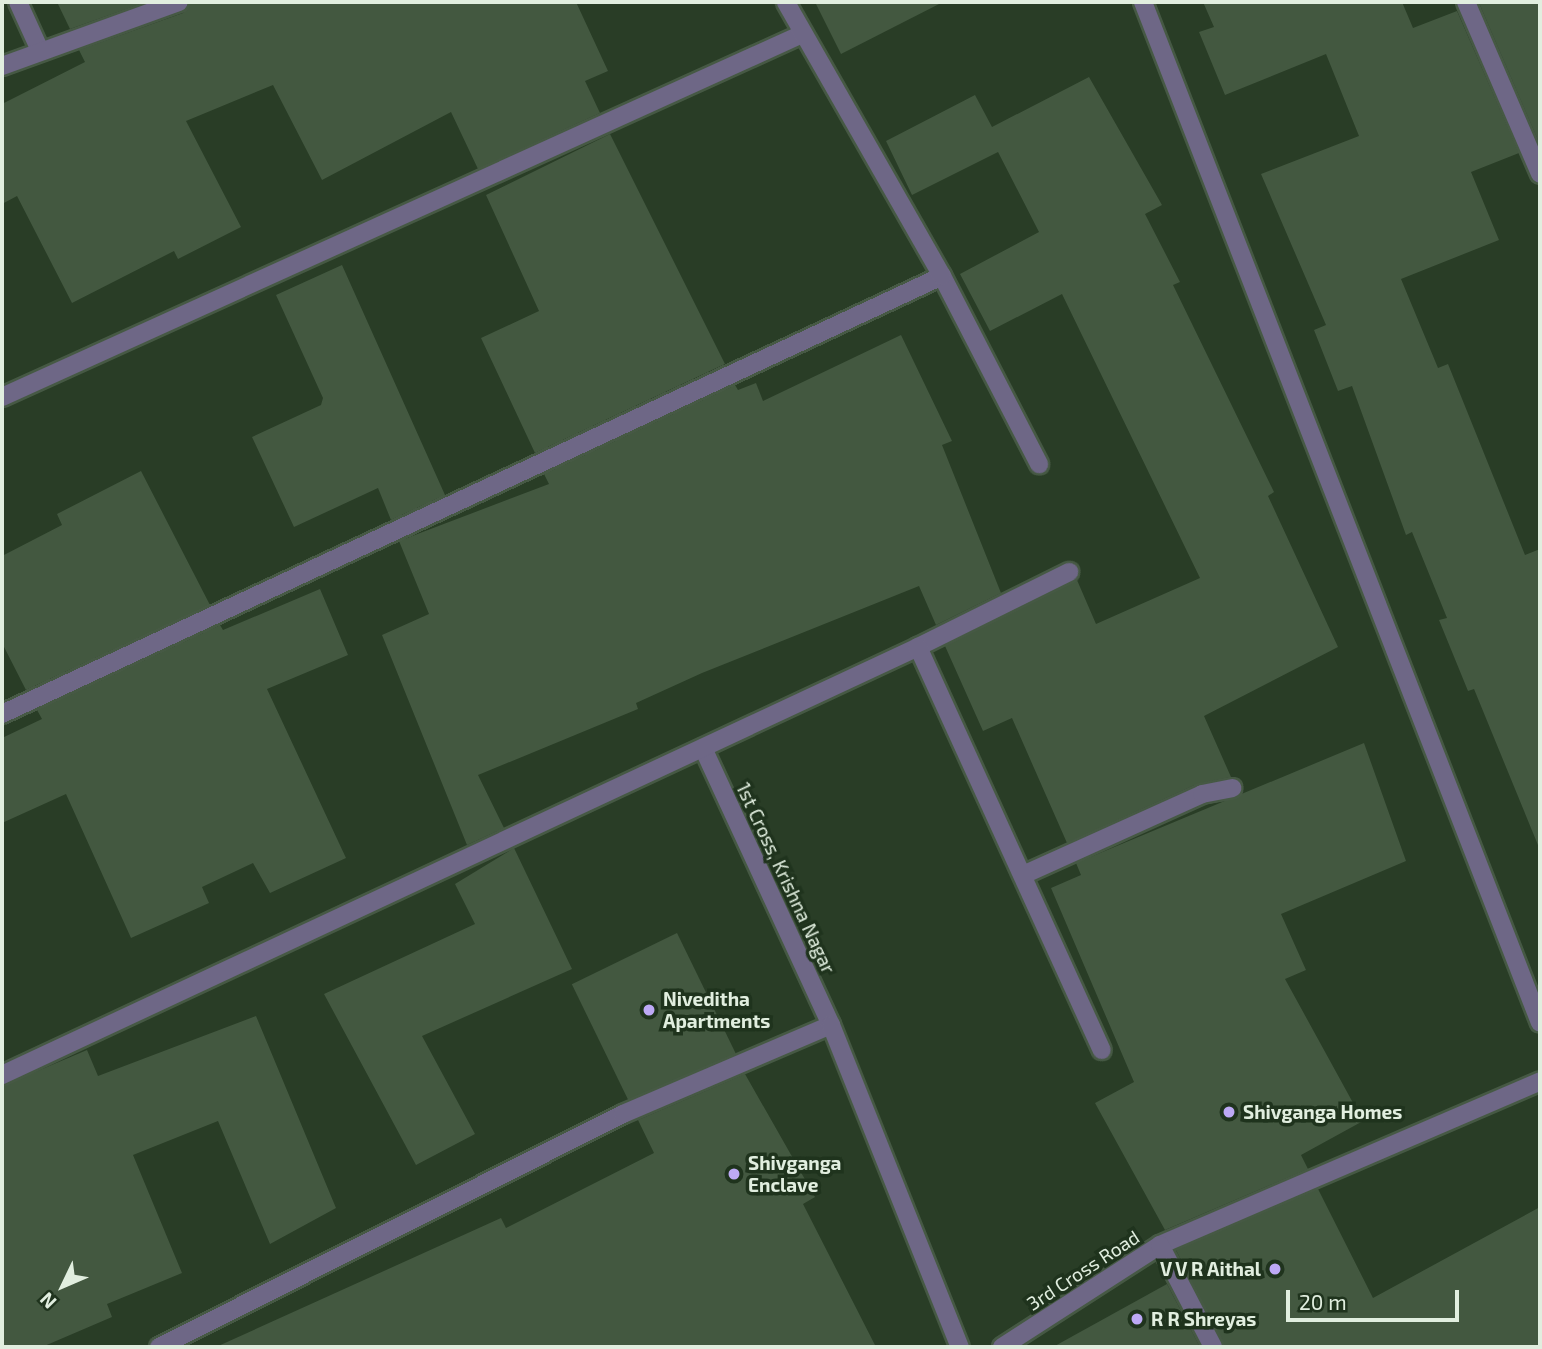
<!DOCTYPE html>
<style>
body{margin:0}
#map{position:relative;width:1542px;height:1349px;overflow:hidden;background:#293d26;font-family:"Exo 2",sans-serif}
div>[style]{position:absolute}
.building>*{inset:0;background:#435840;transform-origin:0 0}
.roads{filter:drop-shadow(2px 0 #465944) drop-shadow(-2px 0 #465944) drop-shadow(0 2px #465944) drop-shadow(0 -2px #465944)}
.minor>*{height:18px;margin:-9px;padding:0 9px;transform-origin:9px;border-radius:9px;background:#6e6786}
.dots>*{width:19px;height:19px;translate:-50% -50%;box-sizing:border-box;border:4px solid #1f331d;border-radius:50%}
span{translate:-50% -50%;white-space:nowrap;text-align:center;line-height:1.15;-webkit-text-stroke:7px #1f331d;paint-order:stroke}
.street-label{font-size:19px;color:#e1eedf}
.poi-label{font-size:19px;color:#e1eedf;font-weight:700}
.left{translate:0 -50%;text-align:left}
.right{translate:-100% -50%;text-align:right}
.frame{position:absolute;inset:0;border:4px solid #e1eedf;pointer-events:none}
.north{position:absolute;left:28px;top:1251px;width:70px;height:70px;-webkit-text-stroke:5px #1f331d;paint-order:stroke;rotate:226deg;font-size:19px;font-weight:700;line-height:28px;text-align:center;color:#e1eedf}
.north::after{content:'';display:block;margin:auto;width:24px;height:32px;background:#e1eedf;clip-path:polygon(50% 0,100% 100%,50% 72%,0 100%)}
.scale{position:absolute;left:1286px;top:1290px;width:173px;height:32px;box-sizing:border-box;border:4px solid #e1eedf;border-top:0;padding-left:9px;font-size:21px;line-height:24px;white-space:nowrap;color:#e1eedf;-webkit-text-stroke:5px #1f331d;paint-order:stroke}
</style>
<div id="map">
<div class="building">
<i style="clip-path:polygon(57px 2px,146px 2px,70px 29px)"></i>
<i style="clip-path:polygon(190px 2px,576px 2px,608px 71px,585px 81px,600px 113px,478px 169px,451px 112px,322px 180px,273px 85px,186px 121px,241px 227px,178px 259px,174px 251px,72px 303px,17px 196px,2px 204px,2px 104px,85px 62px,79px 50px,183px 13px)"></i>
<i style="clip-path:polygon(815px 2px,943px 2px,841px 54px)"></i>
<i style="clip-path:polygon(1203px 2px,1402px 2px,1413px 28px,1457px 11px,1519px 153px,1471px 172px,1499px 240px,1401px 279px,1438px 368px,1448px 364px,1525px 555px,1540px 549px,1540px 850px,1474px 689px,1468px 691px,1439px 620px,1447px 618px,1412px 532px,1406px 535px,1352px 386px,1338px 391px,1314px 330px,1326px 325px,1261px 174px,1359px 136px,1326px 54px,1225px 95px,1199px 32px,1214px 27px)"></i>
<i style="clip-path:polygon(1540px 2px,1540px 145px,1479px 3px)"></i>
<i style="clip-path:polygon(1089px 77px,1162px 205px,1145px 214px,1180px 282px,1173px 285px,1274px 492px,1268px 496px,1338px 647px,1204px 716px,1231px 777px,1197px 784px,1067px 843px,1012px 718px,983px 731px,945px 646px,1077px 580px,1096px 624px,1200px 578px,1062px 294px,990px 331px,960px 274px,1039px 232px,998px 152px,912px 195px,886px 141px,975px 95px,992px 127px)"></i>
<i style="clip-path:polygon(610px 134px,725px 364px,535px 453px,481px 338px,539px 311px,486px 195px)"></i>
<i style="clip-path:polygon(342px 265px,445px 495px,391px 520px,378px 488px,294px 527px,252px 437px,321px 405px,323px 398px,276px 295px)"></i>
<i style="clip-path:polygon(901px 335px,952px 441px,942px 445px,1001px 593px,936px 625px,919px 586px,702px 673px,636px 703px,638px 709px,478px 775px,504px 828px,467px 845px,382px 635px,429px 614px,399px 541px,549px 484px,544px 474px,735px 385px,738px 390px,756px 383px,763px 401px)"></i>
<i style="clip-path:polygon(141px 471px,210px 605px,26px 690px,2px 643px,2px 556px,62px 525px,57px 514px)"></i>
<i style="clip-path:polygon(320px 589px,348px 655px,267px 689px,346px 858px,270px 893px,253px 863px,202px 887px,209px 903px,131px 938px,66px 794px,2px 823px,2px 738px,42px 719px,37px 710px,220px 625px,223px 630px)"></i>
<i style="clip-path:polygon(1364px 743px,1406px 861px,1281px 914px,1306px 970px,1285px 979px,1363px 1121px,1301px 1155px,1308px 1169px,1165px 1230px,1095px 1103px,1134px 1082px,1051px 888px,1081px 875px,1076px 863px)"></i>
<i style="clip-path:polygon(514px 848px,572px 969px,422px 1036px,475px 1134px,416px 1165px,324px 994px,475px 924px,455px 884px)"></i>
<i style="left:677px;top:933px;width:134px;height:117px;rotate:64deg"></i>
<i style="clip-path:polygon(256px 1016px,336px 1208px,270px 1244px,218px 1121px,133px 1155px,182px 1273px,107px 1304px,112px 1317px,42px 1347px,2px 1347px,2px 1086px,87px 1050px,98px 1076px)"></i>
<i style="clip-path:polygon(745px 1074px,815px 1197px,803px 1204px,876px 1347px,216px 1347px,501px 1218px,506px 1228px,654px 1153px,638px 1120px)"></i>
<i style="clip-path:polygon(1318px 1189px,1373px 1298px,1540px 1207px,1540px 1347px,1224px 1347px,1176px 1250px)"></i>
<i style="clip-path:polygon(1167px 1284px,1200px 1347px,1053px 1347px)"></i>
</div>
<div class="roads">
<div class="minor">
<i style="left:18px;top:2px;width:51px;rotate:65.5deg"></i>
<i style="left:1143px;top:2px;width:1095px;rotate:68.75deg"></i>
<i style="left:1466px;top:2px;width:187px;rotate:66.7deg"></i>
<i style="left:2px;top:66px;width:188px;rotate:-19.9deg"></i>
<i style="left:942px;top:276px;width:212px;rotate:62.7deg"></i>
<i style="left:2px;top:397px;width:876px;rotate:-24.4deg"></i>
<i style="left:918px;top:647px;width:169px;rotate:-26.4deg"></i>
<i style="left:2px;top:714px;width:1037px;rotate:-24.98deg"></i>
<i style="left:942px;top:276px;width:315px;rotate:-119.7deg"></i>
<i style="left:703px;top:748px;width:305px;rotate:65.2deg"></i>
<i style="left:1023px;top:875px;width:196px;rotate:-24.3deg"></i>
<i style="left:1202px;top:794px;width:31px;rotate:-11deg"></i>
<i style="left:2px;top:1075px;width:1011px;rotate:-25.04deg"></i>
<i style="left:918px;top:647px;width:443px;rotate:65.5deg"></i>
<i style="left:1160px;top:1245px;width:414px;rotate:-23.3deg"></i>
<i style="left:159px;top:1347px;width:519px;rotate:-26.66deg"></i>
<i style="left:623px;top:1114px;width:226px;rotate:-23.2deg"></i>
<i style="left:831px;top:1025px;width:347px;rotate:68.2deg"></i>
<i style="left:1002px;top:1347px;width:188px;rotate:-32.8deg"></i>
<i style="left:1160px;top:1245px;width:115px;rotate:62.5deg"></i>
</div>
</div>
<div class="dots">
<i style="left:649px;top:1010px;background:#bda9f5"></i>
<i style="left:1229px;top:1112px;background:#bda9f5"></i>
<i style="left:734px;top:1174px;background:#bda9f5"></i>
<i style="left:1275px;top:1269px;background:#bda9f5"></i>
<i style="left:1137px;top:1319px;background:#bda9f5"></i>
</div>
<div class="street-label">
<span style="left:786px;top:878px;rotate:65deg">1st Cross, Krishna Nagar</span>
<span style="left:1083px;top:1270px;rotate:-33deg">3rd Cross Road</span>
</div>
<div class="poi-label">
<span class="left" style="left:663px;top:1010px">Niveditha<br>Apartments</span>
<span class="left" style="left:1243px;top:1112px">Shivganga Homes</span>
<span class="left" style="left:748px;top:1174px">Shivganga<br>Enclave</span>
<span class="right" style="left:1261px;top:1269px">V V R Aithal</span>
<span class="left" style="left:1151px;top:1319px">R R Shreyas</span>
</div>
<div class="frame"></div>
<div class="north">N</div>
<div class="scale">20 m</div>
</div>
